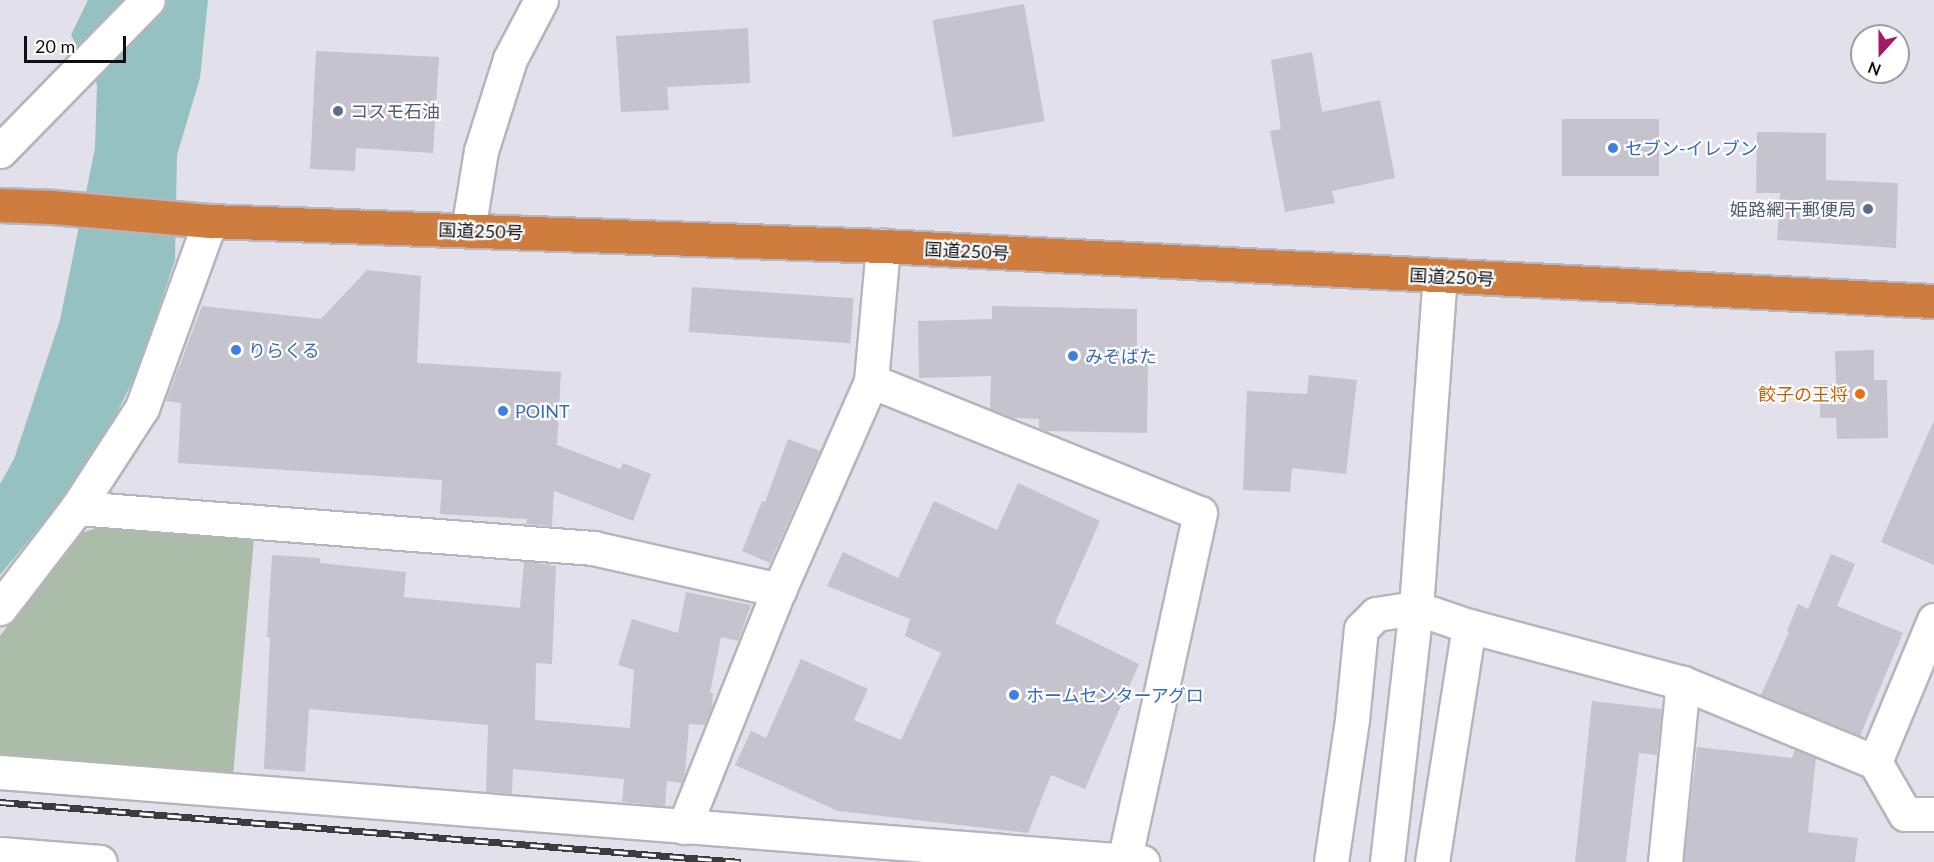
<!DOCTYPE html>
<meta charset="utf-8">
<style>
body{margin:0}
#map{position:relative;width:1934px;height:862px;overflow:hidden;background:#e2e0eb;font-family:Lato,"Noto Sans JP",sans-serif}
div>[style]{position:absolute}
.green>*{inset:0;background:#abbca9}
.water>*{inset:0;background:#96c1c1}
.building>*{inset:0;background:#c5c3ce;transform-origin:0 0}
.roads{filter:drop-shadow(2px 0 #b6b4be) drop-shadow(-2px 0 #b6b4be) drop-shadow(0 2px #b6b4be) drop-shadow(0 -2px #b6b4be)}
.minor>*{height:33px;margin:-16.5px;padding:0 16.5px;transform-origin:16.5px;border-radius:16.5px;background:#fff}
.highway>*{height:33px;margin:-16.5px;padding:0 16.5px;transform-origin:16.5px;border-radius:16.5px;background:#cf7d3e}
.rail>*{height:7px;margin-top:-3.5px;transform-origin:0;background:repeating-linear-gradient(90deg,#fff 0 14px,#3c3b40 0 28px);box-sizing:border-box;border-block:2px solid #3c3b40}
.dots>*{width:16px;height:16px;translate:-50% -50%;box-sizing:border-box;border:3px solid #fff;border-radius:50%}
span{translate:-50% -50%;white-space:nowrap;text-align:center;line-height:1.15;-webkit-text-stroke:4.5px #fff;paint-order:stroke}
.service-label{font-size:18px;color:#4e5e75}
.left{translate:0 -50%;text-align:left}
.right{translate:-100% -50%;text-align:right}
.shop-label{font-size:18px;color:#366cbe}
.street-label{font-size:18px;color:#100f13}
.food-label{font-size:18px;color:#c56008}
.north{position:absolute;left:1850px;top:24px;width:60px;height:60px;box-sizing:border-box;background:#fff;border:2px solid #9f9fa1;border-radius:50%;rotate:201deg;font-size:16px;font-weight:700;line-height:24px;text-align:center;color:#100f13}
.north::after{content:'';display:block;margin:auto;width:21px;height:27px;background:#a31a62;clip-path:polygon(50% 0,100% 100%,50% 72%,0 100%)}
.scale{position:absolute;left:24px;top:36px;width:102px;height:27px;box-sizing:border-box;border:3px solid #100f13;border-top:0;padding-left:8px;font-size:18px;line-height:21px;white-space:nowrap;color:#100f13;-webkit-text-stroke:4px #fff;paint-order:stroke}
</style>
<div id="map">
<div class="green">
<i style="clip-path:polygon(107px 525px,254px 538px,233px 775px,0 757px,0 636px,75px 535px)"></i>
</div>
<div class="water">
<i style="clip-path:polygon(88px 0,208px 0,200px 78px,177px 155px,175px 260px,138px 370px,107px 433px,74px 485px,0 575px,0 484px,14px 459px,60px 320px,95px 148px,97px 84px,71px 35px)"></i>
</div>
<div class="building">
<i style="left:1024px;top:4px;width:119px;height:93px;rotate:80deg"></i>
<i style="clip-path:polygon(748px 28px,750px 83px,667px 87px,669px 110px,621px 112px,616px 36px)"></i>
<i style="clip-path:polygon(316px 51px,439px 57px,433px 153px,356px 148px,355px 171px,310px 169px)"></i>
<i style="clip-path:polygon(1312px 52px,1322px 112px,1380px 100px,1395px 178px,1332px 191px,1335px 203px,1285px 212px,1270px 131px,1281px 129px,1271px 60px)"></i>
<i style="left:1562px;top:119px;width:97px;height:57px"></i>
<i style="clip-path:polygon(1757px 132px,1826px 133px,1826px 180px,1898px 183px,1896px 248px,1777px 240px,1780px 193px,1756px 193px)"></i>
<i style="clip-path:polygon(367px 270px,421px 276px,417px 363px,561px 372px,557px 445px,620px 469px,623px 463px,651px 474px,633px 521px,554px 491px,552px 526px,526px 524px,527px 519px,440px 514px,442px 480px,178px 463px,181px 403px,166px 401px,202px 306px,321px 319px)"></i>
<i style="left:692px;top:287px;width:162px;height:45px;rotate:4deg"></i>
<i style="clip-path:polygon(992px 306px,1137px 309px,1137px 362px,1148px 362px,1147px 433px,1046px 431px,1039px 428px,1039px 419px,1014px 418px,990px 409px,991px 376px,919px 378px,918px 321px,992px 319px)"></i>
<i style="clip-path:polygon(1874px 350px,1874px 380px,1887px 380px,1888px 438px,1837px 439px,1836px 418px,1820px 418px,1820px 384px,1836px 384px,1835px 351px)"></i>
<i style="clip-path:polygon(1309px 375px,1357px 380px,1346px 474px,1292px 468px,1290px 492px,1243px 490px,1247px 391px,1307px 394px)"></i>
<i style="clip-path:polygon(1934px 420px,1934px 565px,1881px 542px)"></i>
<i style="clip-path:polygon(788px 439px,820px 451px,770px 563px,742px 551px,762px 501px,765px 502px)"></i>
<i style="clip-path:polygon(1018px 483px,1100px 521px,1055px 623px,1139px 664px,1085px 789px,1051px 775px,1028px 833px,838px 811px,735px 765px,751px 731px,766px 738px,801px 659px,868px 689px,854px 720px,901px 740px,941px 653px,905px 636px,910px 619px,827px 586px,843px 552px,898px 578px,934px 501px,997px 530px)"></i>
<i style="clip-path:polygon(1831px 554px,1855px 564px,1837px 606px,1903px 633px,1860px 736px,1761px 695px,1789px 632px,1787px 631px,1798px 604px,1808px 609px)"></i>
<i style="clip-path:polygon(272px 555px,320px 558px,320px 563px,406px 572px,404px 597px,520px 608px,524px 561px,556px 566px,552px 664px,536px 663px,535px 720px,630px 728px,634px 670px,618px 665px,632px 619px,678px 633px,686px 592px,751px 605px,738px 641px,721px 637px,710px 693px,713px 693px,712px 707px,705px 725px,689px 724px,685px 774px,682px 783px,667px 781px,665px 806px,622px 802px,624px 779px,513px 769px,512px 794px,486px 792px,488px 725px,309px 709px,305px 772px,264px 769px,270px 638px,267px 637px)"></i>
<i style="clip-path:polygon(1592px 701px,1662px 709px,1657px 755px,1639px 753px,1626px 862px,1575px 862px)"></i>
<i style="clip-path:polygon(1697px 747px,1792px 758px,1795px 749px,1816px 758px,1808px 832px,1858px 838px,1855px 862px,1684px 862px)"></i>
</div>
<div class="roads">
<div class="minor">
<i style="left:0;top:151px;width:211px;rotate:-45.6deg"></i>
<i style="left:468px;top:230px;width:80px;rotate:-80.7deg"></i>
<i style="left:481px;top:151px;width:96px;rotate:-72.5deg"></i>
<i style="left:510px;top:59px;width:67px;rotate:-62.3deg"></i>
<i style="left:871px;top:381px;width:354px;rotate:21.9deg"></i>
<i style="left:1200px;top:513px;width:356px;rotate:102.3deg"></i>
<i style="left:77px;top:508px;width:518px;rotate:4.43deg"></i>
<i style="left:593px;top:548px;width:191px;rotate:12.7deg"></i>
<i style="left:0;top:608px;width:126px;rotate:-52.4deg"></i>
<i style="left:77px;top:508px;width:119px;rotate:-57deg"></i>
<i style="left:142px;top:408px;width:199px;rotate:-70deg"></i>
<i style="left:1934px;top:620px;width:154px;rotate:112.6deg"></i>
<i style="left:1875px;top:762px;width:60px;rotate:60deg"></i>
<i style="left:1905px;top:814px;width:29px"></i>
<i style="left:0;top:772px;width:1146px;rotate:4.51deg"></i>
<i style="left:684px;top:827px;width:255px;rotate:-68.2deg"></i>
<i style="left:779px;top:590px;width:228px;rotate:-66.2deg"></i>
<i style="left:871px;top:381px;width:136px;rotate:-84.9deg"></i>
<i style="left:0;top:854px;width:100px;rotate:4.6deg"></i>
<i style="left:1331px;top:862px;width:144px;rotate:-81.6deg"></i>
<i style="left:1352px;top:720px;width:91px;rotate:-84.4deg"></i>
<i style="left:1361px;top:629px;width:21px;rotate:-45deg"></i>
<i style="left:1376px;top:614px;width:40px;rotate:-8.5deg"></i>
<i style="left:1416px;top:608px;width:56px;rotate:18.8deg"></i>
<i style="left:1469px;top:626px;width:221px;rotate:14.9deg"></i>
<i style="left:1683px;top:683px;width:208px;rotate:22.4deg"></i>
<i style="left:1387px;top:862px;width:256px;rotate:-83.5deg"></i>
<i style="left:1416px;top:608px;width:332px;rotate:-85.9deg"></i>
<i style="left:1432px;top:862px;width:239px;rotate:-81.1deg"></i>
<i style="left:1665px;top:862px;width:180px;rotate:-84.3deg"></i>
</div>
<div class="highway">
<i style="left:0;top:205px;width:52px;rotate:2.2deg"></i>
<i style="left:52px;top:207px;width:159px;rotate:5.1deg"></i>
<i style="left:210px;top:221px;width:673px;rotate:2.13deg"></i>
<i style="left:883px;top:246px;width:1052px;rotate:3deg"></i>
</div>
</div>
<div class="rail">
<i style="left:0;top:802px;width:743px;rotate:4.63deg"></i>
</div>
<div class="dots">
<i style="left:338px;top:111px;background:#5c6f8a"></i>
<i style="left:1613px;top:148px;background:#3f7fe0"></i>
<i style="left:1868px;top:209px;background:#5c6f8a"></i>
<i style="left:236px;top:350px;background:#3f7fe0"></i>
<i style="left:1073px;top:356px;background:#3f7fe0"></i>
<i style="left:1860px;top:394px;background:#e8710a"></i>
<i style="left:503px;top:411px;background:#3f7fe0"></i>
<i style="left:1014px;top:695px;background:#3f7fe0"></i>
</div>
<div class="service-label">
<span class="left" style="left:350px;top:111px">コスモ石油</span>
<span class="right" style="left:1856px;top:209px">姫路網干郵便局</span>
</div>
<div class="shop-label">
<span class="left" style="left:1625px;top:148px">セブン-イレブン</span>
<span class="left" style="left:248px;top:350px">りらくる</span>
<span class="left" style="left:1085px;top:356px">みぞばた</span>
<span class="left" style="left:515px;top:411px">POINT</span>
<span class="left" style="left:1026px;top:695px">ホームセンターアグロ</span>
</div>
<div class="street-label">
<span style="left:481px;top:231px;rotate:2deg">国道250号</span>
<span style="left:967px;top:251px;rotate:3deg">国道250号</span>
<span style="left:1452px;top:277px;rotate:3deg">国道250号</span>
</div>
<div class="food-label">
<span class="right" style="left:1848px;top:394px">餃子の王将</span>
</div>
<div class="north">N</div>
<div class="scale">20 m</div>
</div>
